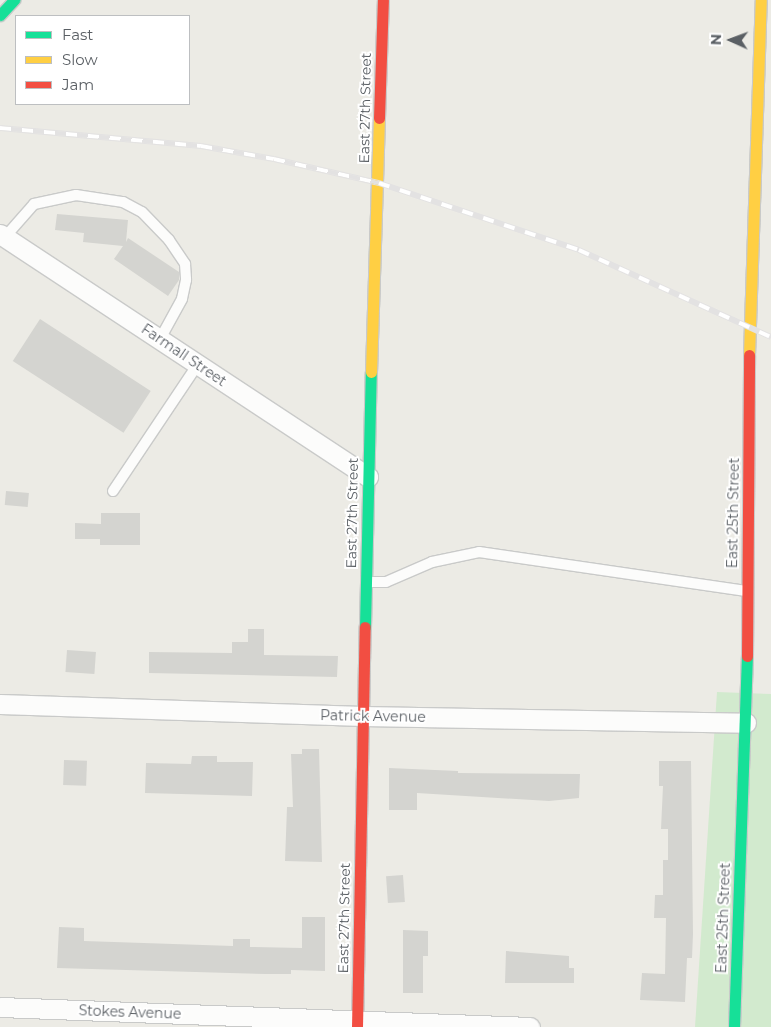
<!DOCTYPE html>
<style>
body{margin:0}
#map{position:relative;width:771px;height:1027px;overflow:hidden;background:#ecebe5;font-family:Montserrat,sans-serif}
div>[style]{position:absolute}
.green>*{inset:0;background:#d2eace}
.building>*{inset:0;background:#d4d4d0;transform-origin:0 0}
.roads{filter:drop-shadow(1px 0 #c9cac9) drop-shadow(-1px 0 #c9cac9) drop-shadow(0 1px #c9cac9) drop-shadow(0 -1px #c9cac9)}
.lane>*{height:10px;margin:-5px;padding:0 5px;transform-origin:5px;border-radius:5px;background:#fcfcfb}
.street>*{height:19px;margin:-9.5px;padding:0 9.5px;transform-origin:9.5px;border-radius:9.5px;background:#fcfcfb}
.fast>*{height:11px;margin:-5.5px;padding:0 5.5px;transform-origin:5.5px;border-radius:5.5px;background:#16e098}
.slow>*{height:11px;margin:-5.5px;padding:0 5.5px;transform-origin:5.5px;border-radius:5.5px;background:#ffcf43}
.jam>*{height:11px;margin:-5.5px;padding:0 5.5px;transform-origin:5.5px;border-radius:5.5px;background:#f24e42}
.rail>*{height:5.5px;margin-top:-2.75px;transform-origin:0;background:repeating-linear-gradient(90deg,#fff 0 11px,#e3e2e2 0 22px);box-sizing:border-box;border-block:1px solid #e3e2e2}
span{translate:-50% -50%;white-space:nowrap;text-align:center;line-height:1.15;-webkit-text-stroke:4px #fff;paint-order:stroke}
.street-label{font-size:14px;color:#5a5f64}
.legend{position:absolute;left:15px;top:15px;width:175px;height:90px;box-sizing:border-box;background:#fff;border:1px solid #bdbfc1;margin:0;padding:6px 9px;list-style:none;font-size:15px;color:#5a5f64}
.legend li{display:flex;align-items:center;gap:10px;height:25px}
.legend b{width:25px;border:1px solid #bdbfc1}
.north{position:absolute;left:706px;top:15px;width:50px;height:50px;-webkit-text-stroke:4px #fff;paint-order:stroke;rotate:272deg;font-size:14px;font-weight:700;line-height:20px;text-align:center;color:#5a5f64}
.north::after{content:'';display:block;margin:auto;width:18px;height:22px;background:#5a5f64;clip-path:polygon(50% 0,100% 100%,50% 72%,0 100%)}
</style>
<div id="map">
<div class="green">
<i style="clip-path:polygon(717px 692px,771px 694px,771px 1027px,695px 1027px)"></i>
</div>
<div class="building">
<i style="clip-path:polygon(57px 214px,128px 220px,126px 242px,128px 238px,179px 272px,179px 280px,168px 296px,114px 259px,123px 246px,83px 242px,84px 233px,55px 230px)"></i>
<i style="left:40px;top:319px;width:132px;height:50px;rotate:33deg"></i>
<i style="left:6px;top:491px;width:23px;height:14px;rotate:5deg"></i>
<i style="clip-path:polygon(101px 513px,140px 513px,140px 545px,100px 545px,100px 539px,75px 539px,75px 523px,101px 524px)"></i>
<i style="clip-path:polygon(248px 629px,264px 629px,264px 655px,338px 656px,337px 677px,149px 673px,149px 652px,232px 653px,232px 642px,248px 642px)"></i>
<i style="left:67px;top:650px;width:29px;height:22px;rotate:4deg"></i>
<i style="clip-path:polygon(302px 749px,319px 749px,322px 862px,285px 861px,287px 807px,293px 807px,291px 754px,302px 754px)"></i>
<i style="clip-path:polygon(192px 756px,217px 756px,217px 762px,253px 762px,252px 796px,145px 793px,146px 763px,191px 764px)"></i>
<i style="left:64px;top:760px;width:23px;height:25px;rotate:2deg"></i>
<i style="clip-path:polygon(659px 761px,691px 761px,693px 934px,692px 958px,687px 958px,685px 1002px,640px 1000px,642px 973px,665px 974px,666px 918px,654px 918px,655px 895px,663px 895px,663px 860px,668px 860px,668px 829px,661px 829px,663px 786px,659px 786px)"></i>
<i style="clip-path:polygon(389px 768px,458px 771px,458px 773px,580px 774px,579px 798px,549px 801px,417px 793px,417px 810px,389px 810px)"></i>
<i style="left:403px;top:875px;width:27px;height:17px;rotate:86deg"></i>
<i style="clip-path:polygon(302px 917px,325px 917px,325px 971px,291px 970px,291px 974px,266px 974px,57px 968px,59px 927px,84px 928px,84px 941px,233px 946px,233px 939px,250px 939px,250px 947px,302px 948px)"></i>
<i style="clip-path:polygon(403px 930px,428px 931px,428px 956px,423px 956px,423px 993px,403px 993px)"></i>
<i style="clip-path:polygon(506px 951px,569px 956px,569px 968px,574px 968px,574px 983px,505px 983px)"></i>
</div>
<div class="roads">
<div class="lane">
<i style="left:5px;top:237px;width:44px;rotate:-48.7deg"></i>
<i style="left:34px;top:204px;width:43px;rotate:-12.1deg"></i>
<i style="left:76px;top:195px;width:48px;rotate:8.5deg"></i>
<i style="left:123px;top:202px;width:21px;rotate:28deg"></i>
<i style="left:142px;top:212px;width:39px;rotate:46deg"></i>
<i style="left:169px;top:240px;width:29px;rotate:56deg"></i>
<i style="left:185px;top:264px;width:16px;rotate:86deg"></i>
<i style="left:186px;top:280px;width:19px;rotate:102deg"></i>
<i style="left:182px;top:299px;width:46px;rotate:118.8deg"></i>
<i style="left:113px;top:491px;width:153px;rotate:-56.2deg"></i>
<i style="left:366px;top:582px;width:20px"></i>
<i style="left:386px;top:582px;width:50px;rotate:-23.5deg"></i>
<i style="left:432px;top:562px;width:48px;rotate:-12deg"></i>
<i style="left:479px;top:552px;width:270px;rotate:8.3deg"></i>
</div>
<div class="street">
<i style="left:0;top:234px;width:441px;rotate:33.4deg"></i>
<i style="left:0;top:704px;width:363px;rotate:1.9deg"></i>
<i style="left:363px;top:716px;width:383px;rotate:1deg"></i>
<i style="left:0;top:1007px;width:530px;rotate:2.16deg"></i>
</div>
<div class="fast">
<i style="left:0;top:15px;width:21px;rotate:-47deg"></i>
<i style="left:365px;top:627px;width:255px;rotate:-88.7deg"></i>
<i style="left:734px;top:1027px;width:371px;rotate:-88deg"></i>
</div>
<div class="slow">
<i style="left:749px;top:355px;width:355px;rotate:-88.1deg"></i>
<i style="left:371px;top:372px;width:254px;rotate:-88.2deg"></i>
</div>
<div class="jam">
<i style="left:379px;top:118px;width:118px;rotate:-88.1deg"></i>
<i style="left:747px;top:656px;width:301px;rotate:-89.6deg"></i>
<i style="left:357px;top:1027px;width:400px;rotate:-88.9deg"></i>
</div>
</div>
<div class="rail">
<i style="left:0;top:128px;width:202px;rotate:5.1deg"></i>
<i style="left:201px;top:146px;width:74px;rotate:10.1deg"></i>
<i style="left:274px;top:159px;width:108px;rotate:12.9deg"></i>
<i style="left:379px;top:183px;width:211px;rotate:18.5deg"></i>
<i style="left:579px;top:250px;width:211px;rotate:24.4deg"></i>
</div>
<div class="street-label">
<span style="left:365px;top:108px;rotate:-89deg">East 27th Street</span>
<span style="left:184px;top:355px;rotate:34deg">Farmall Street</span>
<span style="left:352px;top:513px;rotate:-89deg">East 27th Street</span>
<span style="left:733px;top:513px;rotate:-89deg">East 25th Street</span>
<span style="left:373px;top:716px;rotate:1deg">Patrick Avenue</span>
<span style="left:344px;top:918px;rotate:-89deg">East 27th Street</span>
<span style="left:723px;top:918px;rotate:-88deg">East 25th Street</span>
<span style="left:130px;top:1012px;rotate:2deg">Stokes Avenue</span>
</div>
<ul class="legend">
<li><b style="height:6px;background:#16e098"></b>Fast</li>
<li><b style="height:6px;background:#ffcf43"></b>Slow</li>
<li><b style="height:6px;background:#f24e42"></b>Jam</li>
</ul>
<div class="north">N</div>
</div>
